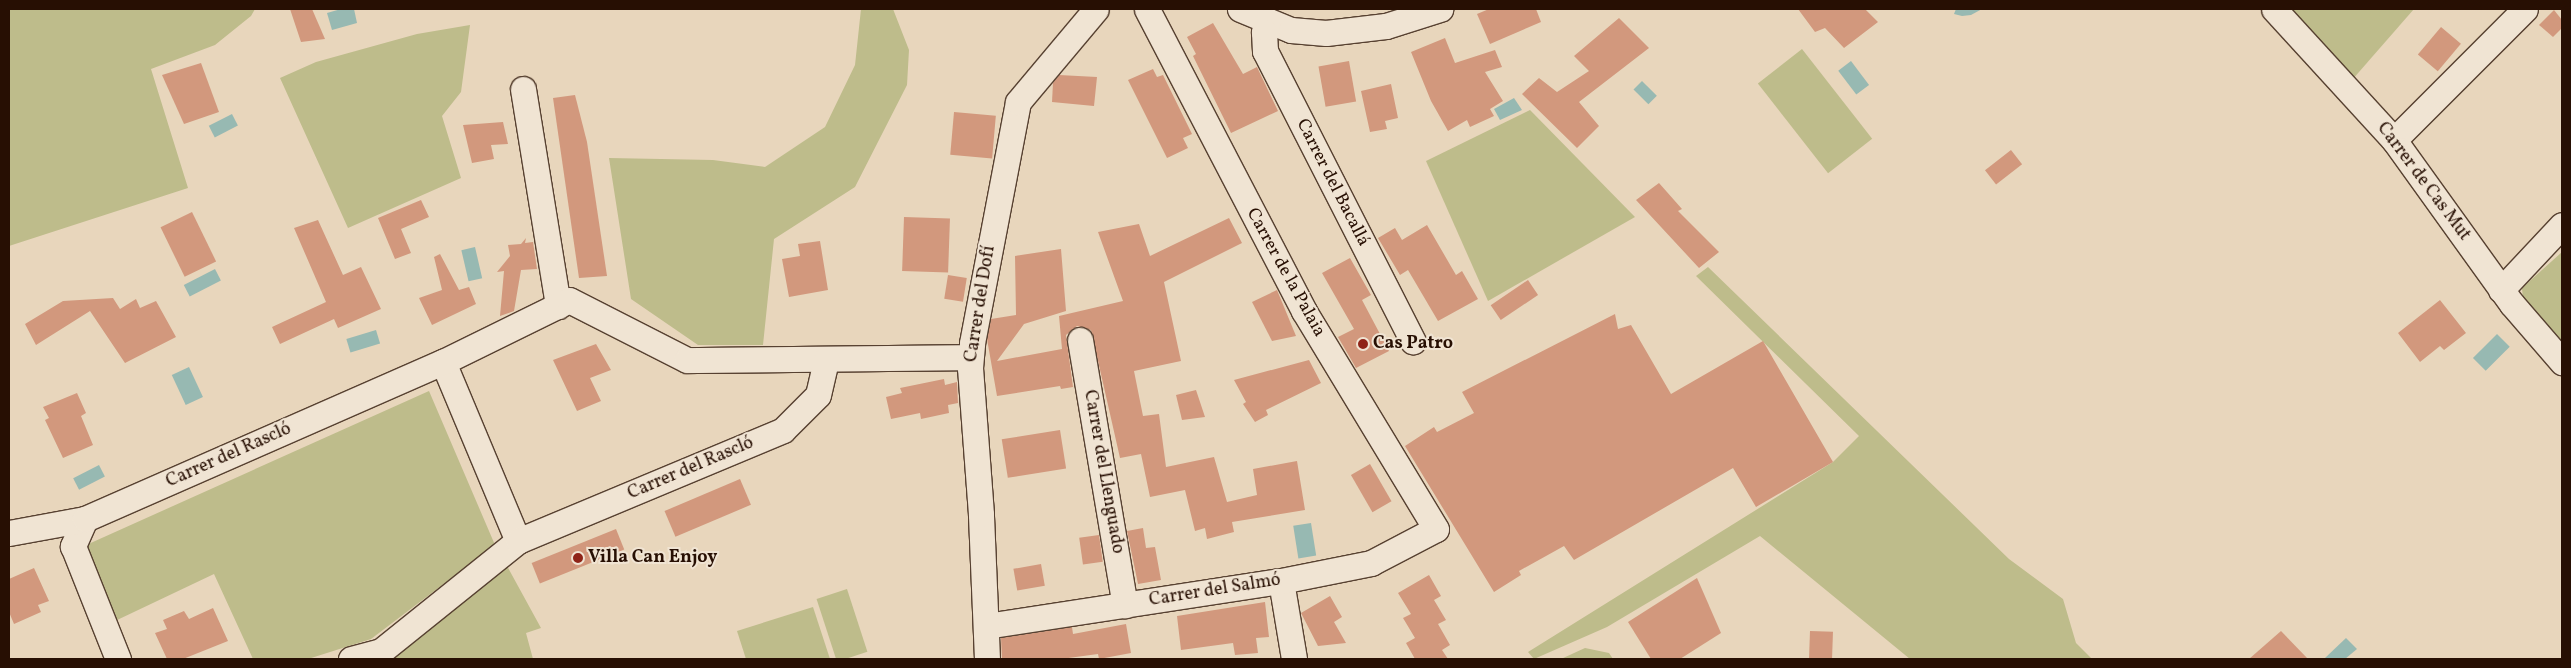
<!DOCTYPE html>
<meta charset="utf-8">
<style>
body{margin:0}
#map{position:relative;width:2571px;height:668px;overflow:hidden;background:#e8d6bc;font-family:Vollkorn,serif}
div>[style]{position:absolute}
.green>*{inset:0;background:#bebc8b;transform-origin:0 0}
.water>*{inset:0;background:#97b9b2;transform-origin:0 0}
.building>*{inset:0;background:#d2987d;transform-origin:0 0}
.roads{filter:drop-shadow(1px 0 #574131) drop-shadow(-1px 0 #574131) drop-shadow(0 1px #574131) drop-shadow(0 -1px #574131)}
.minor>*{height:25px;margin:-12.5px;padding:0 12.5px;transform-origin:12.5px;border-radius:12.5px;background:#f0e4d3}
.dots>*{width:14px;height:14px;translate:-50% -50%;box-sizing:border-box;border:2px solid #f0e4d3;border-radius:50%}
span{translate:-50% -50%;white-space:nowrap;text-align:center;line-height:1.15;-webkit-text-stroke:4px #f0e4d3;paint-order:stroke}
.street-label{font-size:18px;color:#270f03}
.poi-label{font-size:18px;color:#270f03;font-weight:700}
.left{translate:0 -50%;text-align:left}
.frame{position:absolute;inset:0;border:10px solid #270f03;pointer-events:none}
</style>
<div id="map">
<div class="green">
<i style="clip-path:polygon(9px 9px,255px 9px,251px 16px,215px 45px,151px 69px,188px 188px,9px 246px)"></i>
<i style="clip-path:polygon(861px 9px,893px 9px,909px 50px,907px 85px,855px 187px,774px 239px,763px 345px,698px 345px,631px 299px,609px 158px,713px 160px,765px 167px,825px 127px,855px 65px)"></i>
<i style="clip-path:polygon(2287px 9px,2414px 9px,2352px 80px)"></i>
<i style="clip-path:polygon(470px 25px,461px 92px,442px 116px,461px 178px,348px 228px,280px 78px,316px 62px,417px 34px)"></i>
<i style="left:1802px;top:49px;width:114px;height:56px;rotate:52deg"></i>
<i style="clip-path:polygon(1530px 110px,1635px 217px,1488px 301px,1426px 161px)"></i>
<i style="clip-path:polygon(2562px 252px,2562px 344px,2523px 299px,2522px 288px)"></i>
<i style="clip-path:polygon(1708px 267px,2009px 559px,2063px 599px,2076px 643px,2092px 659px,1910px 659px,1760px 536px,1607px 627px,1534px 659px,1528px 652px,1833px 462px,1859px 436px,1696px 276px)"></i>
<i style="clip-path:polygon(429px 391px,495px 545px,371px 639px,308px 659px,253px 659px,214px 574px,115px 621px,84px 546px)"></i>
<i style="clip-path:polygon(506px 564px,541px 628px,526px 633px,533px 659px,391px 659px)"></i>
<i style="left:847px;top:589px;width:66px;height:32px;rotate:72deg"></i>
<i style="clip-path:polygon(813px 607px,830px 659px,746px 659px,737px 631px)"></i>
<i style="clip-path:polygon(1585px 648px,1609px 653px,1613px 659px,1561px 659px)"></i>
</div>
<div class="water">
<i style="clip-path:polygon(341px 9px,354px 9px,357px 23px,332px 30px,327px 13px)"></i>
<i style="clip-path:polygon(1956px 9px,1982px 9px,1971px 15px,1962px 16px,1954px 14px)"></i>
<i style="left:1851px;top:61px;width:30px;height:16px;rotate:53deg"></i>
<i style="left:1642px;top:81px;width:21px;height:12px;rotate:45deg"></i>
<i style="clip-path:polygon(1514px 98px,1522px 110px,1500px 120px,1494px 109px)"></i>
<i style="left:232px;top:114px;width:13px;height:26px;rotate:63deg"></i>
<i style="left:475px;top:247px;width:32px;height:14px;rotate:77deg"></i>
<i style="left:215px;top:269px;width:13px;height:35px;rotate:63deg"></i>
<i style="left:376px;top:330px;width:14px;height:31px;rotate:73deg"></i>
<i style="left:2497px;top:334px;width:18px;height:34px;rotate:45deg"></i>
<i style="left:189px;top:367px;width:33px;height:19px;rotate:65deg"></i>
<i style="left:99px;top:465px;width:13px;height:29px;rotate:63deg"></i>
<i style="left:1311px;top:523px;width:33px;height:18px;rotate:81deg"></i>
<i style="clip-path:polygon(2346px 638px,2357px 649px,2345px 659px,2325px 658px)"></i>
</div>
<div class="building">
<i style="clip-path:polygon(290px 9px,312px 9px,325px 39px,301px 42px)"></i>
<i style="clip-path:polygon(1489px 9px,1536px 9px,1541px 22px,1490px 44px,1477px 14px)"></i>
<i style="clip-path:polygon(1798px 9px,1865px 9px,1878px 22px,1844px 48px,1825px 28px,1815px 32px)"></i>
<i style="clip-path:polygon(2554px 10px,2562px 20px,2562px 28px,2553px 37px,2539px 25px)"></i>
<i style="clip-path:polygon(1619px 18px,1649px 48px,1579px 102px,1599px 126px,1577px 148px,1522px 94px,1539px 78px,1557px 92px,1589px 71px,1574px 56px)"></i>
<i style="clip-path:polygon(1213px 23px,1243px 74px,1257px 67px,1278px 111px,1231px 133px,1193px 56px,1196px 54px,1187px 37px)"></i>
<i style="left:2441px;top:27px;width:26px;height:36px;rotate:40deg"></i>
<i style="clip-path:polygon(1445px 38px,1455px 63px,1495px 50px,1502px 67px,1485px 72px,1503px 101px,1490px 109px,1494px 116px,1470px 127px,1467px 120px,1448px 131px,1431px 101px,1411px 52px)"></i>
<i style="left:1349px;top:61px;width:41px;height:31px;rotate:80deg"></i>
<i style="clip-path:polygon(201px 63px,219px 112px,184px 124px,162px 75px)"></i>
<i style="clip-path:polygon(1153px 69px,1157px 77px,1163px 75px,1192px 134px,1183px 138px,1188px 148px,1167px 158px,1128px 80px)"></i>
<i style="clip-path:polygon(1059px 75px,1097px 77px,1094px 106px,1052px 102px,1053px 83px)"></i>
<i style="clip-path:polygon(1391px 84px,1398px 118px,1385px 121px,1387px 129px,1370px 132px,1361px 91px)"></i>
<i style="clip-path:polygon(575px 95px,587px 142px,607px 276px,579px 278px,553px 98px)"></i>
<i style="left:954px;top:112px;width:42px;height:43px;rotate:5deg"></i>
<i style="clip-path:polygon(503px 122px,508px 144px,491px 145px,494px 159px,472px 163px,463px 125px)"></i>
<i style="left:2011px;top:150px;width:18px;height:33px;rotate:52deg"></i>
<i style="clip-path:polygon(1659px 183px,1682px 209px,1678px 211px,1719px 252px,1699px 268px,1636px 200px)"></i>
<i style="clip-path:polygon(421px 200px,429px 217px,401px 229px,411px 253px,395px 259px,378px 218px)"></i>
<i style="left:192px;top:212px;width:55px;height:35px;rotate:64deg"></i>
<i style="left:904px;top:217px;width:46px;height:54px;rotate:2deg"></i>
<i style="clip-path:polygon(1229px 218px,1242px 243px,1164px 282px,1181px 361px,1134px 371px,1143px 416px,1159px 414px,1166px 467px,1214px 457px,1227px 502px,1257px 495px,1253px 469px,1297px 461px,1305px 510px,1232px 522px,1234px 532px,1207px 539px,1205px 528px,1195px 531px,1185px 490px,1150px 497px,1141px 454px,1120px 458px,1091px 330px,1077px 326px,1066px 335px,1073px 387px,1061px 389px,1060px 386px,997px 396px,987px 339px,991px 319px,1016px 315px,1015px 256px,1061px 249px,1066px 311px,1024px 324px,997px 361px,1062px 349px,1059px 316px,1123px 301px,1098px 232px,1139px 224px,1150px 256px)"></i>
<i style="clip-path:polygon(318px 220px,343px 275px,361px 267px,381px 309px,338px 328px,334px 319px,280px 344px,272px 327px,326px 302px,294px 228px)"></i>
<i style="clip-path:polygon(1427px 225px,1456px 275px,1462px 271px,1478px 299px,1438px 321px,1408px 270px,1400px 275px,1378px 238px,1395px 228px,1402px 240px)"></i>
<i style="clip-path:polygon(526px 238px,525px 243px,533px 242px,537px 269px,521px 270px,514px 311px,500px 316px,504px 271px,497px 272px,510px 256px,508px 245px,521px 244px)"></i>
<i style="clip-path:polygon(820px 241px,828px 290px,789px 297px,782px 259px,800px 256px,798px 244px)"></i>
<i style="clip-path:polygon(440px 254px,459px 290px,469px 287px,476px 304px,432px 325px,419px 298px,442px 290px,434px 257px)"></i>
<i style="clip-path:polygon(1350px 258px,1371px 295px,1362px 300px,1389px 351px,1356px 368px,1338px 337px,1354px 329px,1322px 273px)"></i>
<i style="left:948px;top:275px;width:19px;height:24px;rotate:9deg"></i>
<i style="left:1528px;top:280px;width:18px;height:45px;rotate:56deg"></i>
<i style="clip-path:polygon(1277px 290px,1296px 336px,1272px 341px,1252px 302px)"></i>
<i style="clip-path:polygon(113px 298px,120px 309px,136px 299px,140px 308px,156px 301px,176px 337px,125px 363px,90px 311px,36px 345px,25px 324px,63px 301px)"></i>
<i style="clip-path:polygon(2440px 300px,2466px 333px,2444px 350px,2440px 346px,2420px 362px,2398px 333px)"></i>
<i style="clip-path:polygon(1615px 314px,1618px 329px,1631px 325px,1671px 394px,1763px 341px,1833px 462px,1756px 507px,1733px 468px,1574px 560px,1564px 546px,1519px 571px,1521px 575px,1494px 592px,1405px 446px,1434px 427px,1437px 432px,1474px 413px,1462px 392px)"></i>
<i style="clip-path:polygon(596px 344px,611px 370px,590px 378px,601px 401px,577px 411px,553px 360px)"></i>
<i style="clip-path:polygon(1309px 360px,1321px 383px,1266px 410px,1268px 415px,1255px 422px,1243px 404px,1246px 402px,1234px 380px)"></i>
<i style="clip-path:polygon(944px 379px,945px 385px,957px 382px,958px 403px,948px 405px,949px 413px,921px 419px,920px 413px,891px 419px,886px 397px,902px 393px,900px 388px)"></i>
<i style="clip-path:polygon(1196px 390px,1205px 417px,1182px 420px,1176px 395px)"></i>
<i style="clip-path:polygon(77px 393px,86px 413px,81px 416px,93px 445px,63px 458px,45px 420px,49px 418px,43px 407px)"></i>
<i style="left:1060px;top:430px;width:39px;height:59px;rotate:81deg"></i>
<i style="left:1370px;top:464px;width:43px;height:22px;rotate:60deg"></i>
<i style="left:740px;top:479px;width:28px;height:82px;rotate:67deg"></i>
<i style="clip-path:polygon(1143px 528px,1146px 548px,1155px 547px,1161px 580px,1138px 584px,1127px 531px)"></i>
<i style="left:616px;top:529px;width:22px;height:91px;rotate:68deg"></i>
<i style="left:1099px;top:535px;width:27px;height:20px;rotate:82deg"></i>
<i style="left:1041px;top:564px;width:22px;height:28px;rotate:80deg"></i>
<i style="clip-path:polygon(34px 568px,49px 601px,38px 605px,41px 612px,14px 624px,9px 612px,9px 579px)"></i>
<i style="clip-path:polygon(1429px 575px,1441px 596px,1434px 600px,1446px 620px,1438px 624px,1450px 645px,1442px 650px,1448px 659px,1415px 659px,1406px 643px,1415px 638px,1403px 618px,1411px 614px,1398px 593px)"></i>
<i style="clip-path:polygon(1697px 578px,1721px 633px,1680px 659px,1651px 659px,1628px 622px)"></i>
<i style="clip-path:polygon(1330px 596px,1342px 617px,1334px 622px,1346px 643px,1318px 646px,1301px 613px)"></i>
<i style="clip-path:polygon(1265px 602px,1269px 637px,1256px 638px,1258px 653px,1235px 655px,1233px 643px,1181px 650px,1177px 616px)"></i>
<i style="clip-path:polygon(213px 608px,228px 641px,183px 659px,167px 659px,155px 633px,167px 629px,163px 620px,184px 611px,189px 619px)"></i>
<i style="clip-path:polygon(1126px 624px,1131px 653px,1099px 659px,1098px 654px,1061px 659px,1002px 659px,1001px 638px,1072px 627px,1073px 634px)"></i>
<i style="left:1810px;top:631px;width:23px;height:28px;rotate:2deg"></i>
<i style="clip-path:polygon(2281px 631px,2308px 659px,2249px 659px)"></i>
</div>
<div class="roads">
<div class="minor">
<i style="left:1240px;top:9px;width:55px;rotate:22.4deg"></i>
<i style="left:1291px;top:30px;width:35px;rotate:5deg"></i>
<i style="left:1326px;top:33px;width:60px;rotate:-6.7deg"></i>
<i style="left:1386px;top:26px;width:57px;rotate:-17.5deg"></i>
<i style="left:2274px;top:9px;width:178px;rotate:47.5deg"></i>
<i style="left:2394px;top:140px;width:202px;rotate:54.3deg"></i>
<i style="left:2512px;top:304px;width:77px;rotate:49.2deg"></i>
<i style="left:1268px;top:21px;width:12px;rotate:110deg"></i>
<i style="left:1264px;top:32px;width:19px;rotate:87deg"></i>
<i style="left:1265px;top:51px;width:326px;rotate:63deg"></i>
<i style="left:523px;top:89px;width:220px;rotate:80.8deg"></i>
<i style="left:2394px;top:140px;width:185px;rotate:-45deg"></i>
<i style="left:2501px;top:290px;width:89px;rotate:-46.8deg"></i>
<i style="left:1080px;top:340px;width:269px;rotate:80.4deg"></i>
<i style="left:443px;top:362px;width:194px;rotate:67.3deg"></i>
<i style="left:85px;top:519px;width:30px;rotate:114deg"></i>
<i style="left:73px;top:546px;width:122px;rotate:68.3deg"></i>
<i style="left:9px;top:533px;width:77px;rotate:-10.4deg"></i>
<i style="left:85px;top:519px;width:391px;rotate:-23.7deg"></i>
<i style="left:443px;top:362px;width:140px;rotate:-26.2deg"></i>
<i style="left:569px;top:300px;width:132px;rotate:27deg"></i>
<i style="left:687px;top:360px;width:283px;rotate:-0.6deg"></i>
<i style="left:1281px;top:581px;width:79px;rotate:80.5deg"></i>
<i style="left:986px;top:626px;width:298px;rotate:-8.7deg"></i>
<i style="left:1281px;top:581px;width:92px;rotate:-11.3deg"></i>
<i style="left:1371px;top:563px;width:73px;rotate:-27.6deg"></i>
<i style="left:1436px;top:529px;width:255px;rotate:-121.2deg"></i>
<i style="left:1304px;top:311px;width:340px;rotate:-117.5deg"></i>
<i style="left:351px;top:659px;width:31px;rotate:-15deg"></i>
<i style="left:381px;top:651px;width:176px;rotate:-38.8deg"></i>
<i style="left:518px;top:541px;width:287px;rotate:-22.7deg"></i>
<i style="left:783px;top:430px;width:49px;rotate:-45deg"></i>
<i style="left:818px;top:395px;width:37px;rotate:-77deg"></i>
<i style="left:987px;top:659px;width:145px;rotate:-92.4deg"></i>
<i style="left:981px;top:514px;width:146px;rotate:-94.3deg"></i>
<i style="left:970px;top:368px;width:25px;rotate:-85deg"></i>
<i style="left:972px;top:343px;width:245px;rotate:-79.2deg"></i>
<i style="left:1018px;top:102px;width:121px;rotate:-50deg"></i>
</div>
</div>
<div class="dots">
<i style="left:1363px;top:344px;background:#8f2418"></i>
<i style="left:578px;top:558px;background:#8f2418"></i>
</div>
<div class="street-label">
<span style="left:2423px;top:182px;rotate:53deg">Carrer de Cas Mut</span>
<span style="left:1332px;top:183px;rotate:63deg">Carrer del Bacallá</span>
<span style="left:1285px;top:273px;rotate:61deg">Carrer de la Palaia</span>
<span style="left:981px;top:304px;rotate:-81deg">Carrer del Dofí</span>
<span style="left:229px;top:456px;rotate:-24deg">Carrer del Rascló</span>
<span style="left:691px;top:469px;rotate:-23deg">Carrer del Rascló</span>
<span style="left:1103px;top:472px;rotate:80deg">Carrer del Llenguado</span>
<span style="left:1215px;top:591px;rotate:-9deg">Carrer del Salmó</span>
</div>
<div class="poi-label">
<span class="left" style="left:1373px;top:344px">Cas Patro</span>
<span class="left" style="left:588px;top:558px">Villa Can Enjoy</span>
</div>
<div class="frame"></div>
</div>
